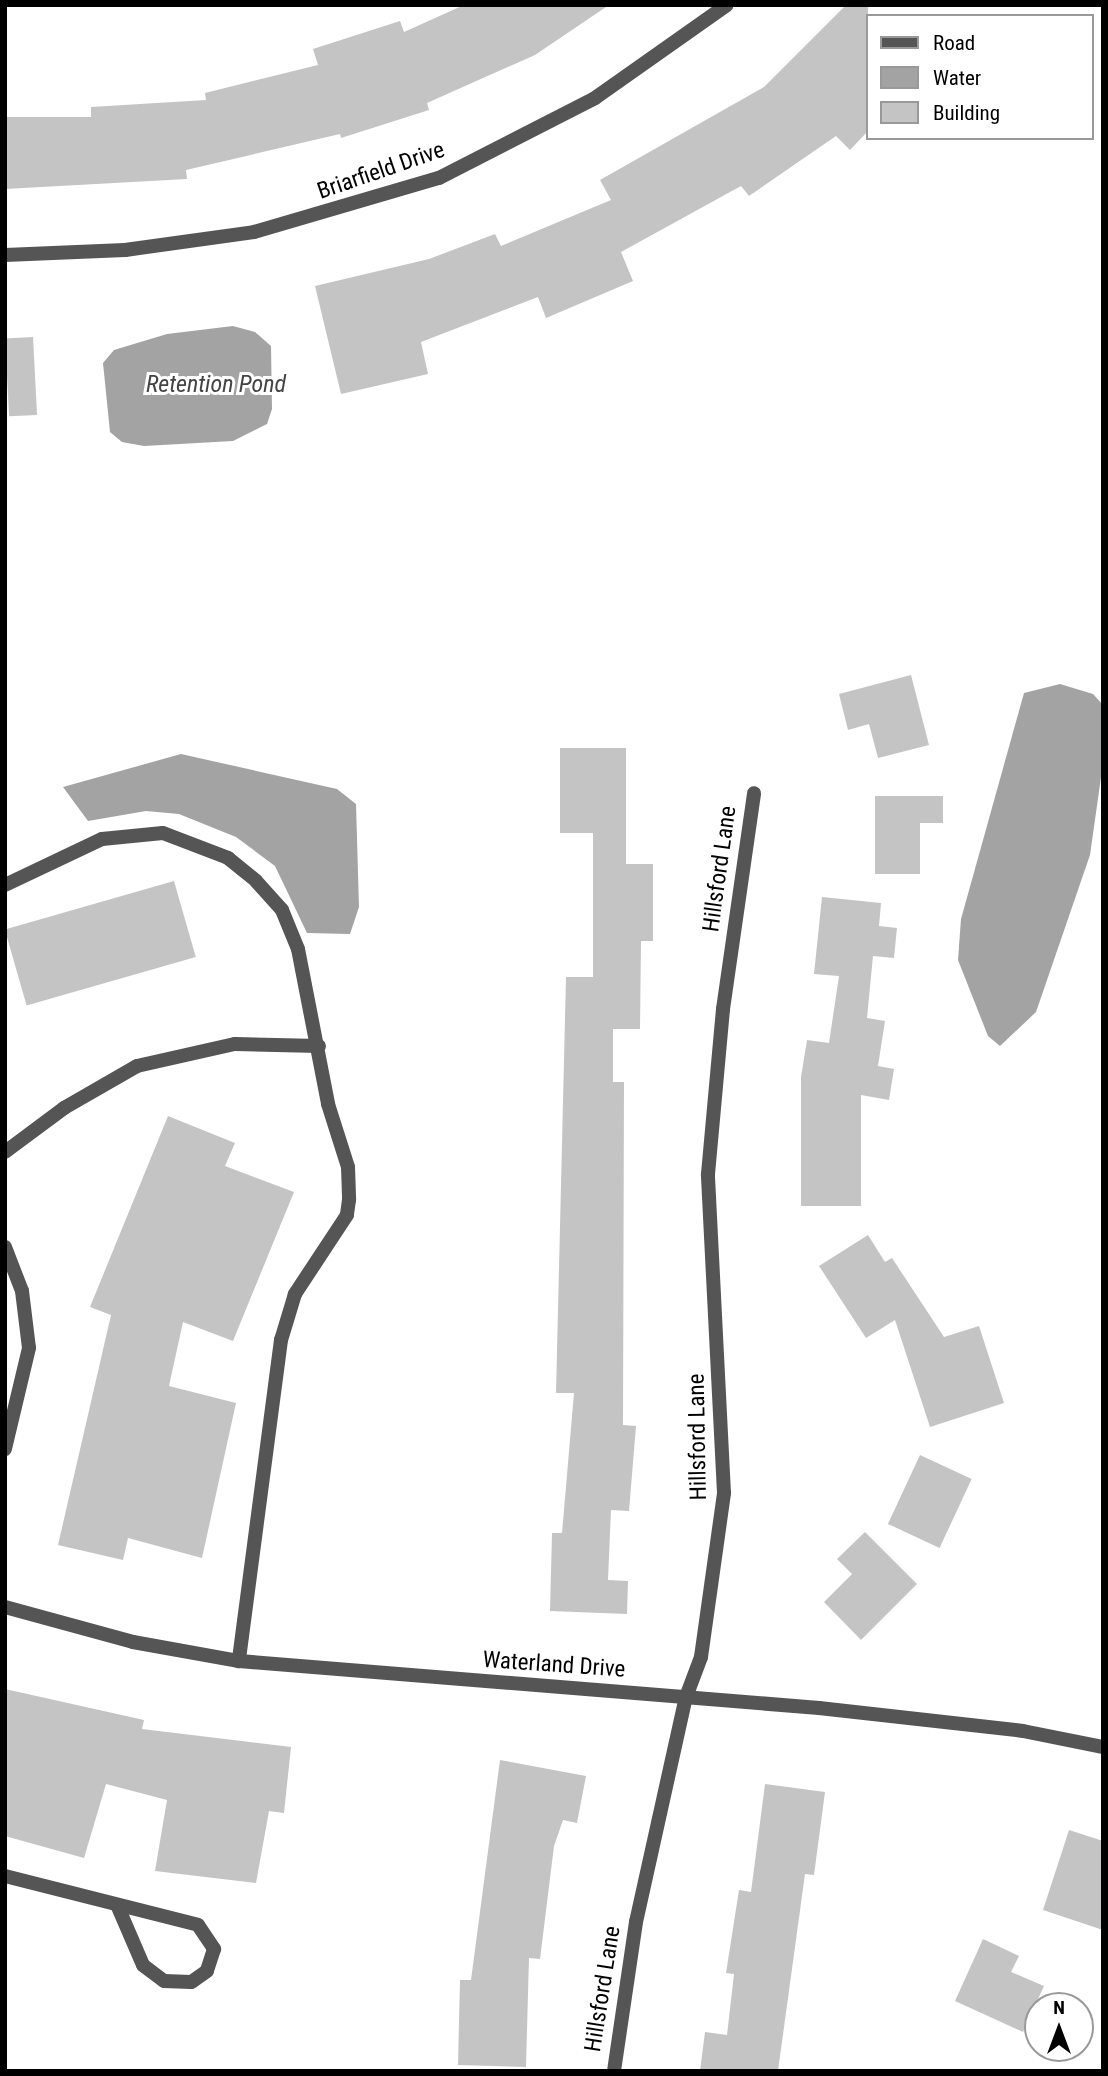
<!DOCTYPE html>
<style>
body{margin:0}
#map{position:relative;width:1108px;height:2076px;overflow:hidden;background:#fff;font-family:"Roboto Condensed",sans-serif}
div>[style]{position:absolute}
.water>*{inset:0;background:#a3a3a3}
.building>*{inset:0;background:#c4c4c4;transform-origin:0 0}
.lane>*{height:14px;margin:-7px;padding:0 7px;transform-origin:7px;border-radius:7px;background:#555}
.street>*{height:14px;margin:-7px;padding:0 7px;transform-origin:7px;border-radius:7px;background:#555}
span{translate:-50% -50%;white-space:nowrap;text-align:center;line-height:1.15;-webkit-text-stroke:6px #fff;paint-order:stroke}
.street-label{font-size:23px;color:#000}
.water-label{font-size:24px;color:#444;font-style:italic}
.frame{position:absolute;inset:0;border:7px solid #000;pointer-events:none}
.legend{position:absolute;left:866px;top:14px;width:228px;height:126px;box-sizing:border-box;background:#fff;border:2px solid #999;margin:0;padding:9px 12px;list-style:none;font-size:21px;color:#000}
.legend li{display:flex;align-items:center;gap:14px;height:35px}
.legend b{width:35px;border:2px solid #999}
.north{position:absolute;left:1024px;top:1992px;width:70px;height:70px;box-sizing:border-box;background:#fff;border:2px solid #999;border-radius:50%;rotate:0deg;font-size:19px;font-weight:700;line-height:28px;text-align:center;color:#000}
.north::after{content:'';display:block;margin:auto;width:24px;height:32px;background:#000;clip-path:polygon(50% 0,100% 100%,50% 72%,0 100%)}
</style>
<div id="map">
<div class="water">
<i style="clip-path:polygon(233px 326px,255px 332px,271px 346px,272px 409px,267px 424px,233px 441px,144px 446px,122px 442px,110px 432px,103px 363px,114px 350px,167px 334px)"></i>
<i style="clip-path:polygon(1060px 684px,1093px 694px,1103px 705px,1103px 763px,1090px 855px,1036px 1012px,1000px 1046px,988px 1036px,958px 960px,961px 919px,1024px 693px)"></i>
<i style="clip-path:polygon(181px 754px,337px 789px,356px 804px,359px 907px,350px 934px,307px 933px,275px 866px,236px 837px,179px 814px,146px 811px,88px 821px,63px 787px)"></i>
</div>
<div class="building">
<i style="clip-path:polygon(464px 5px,609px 5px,535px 55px,427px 103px,429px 110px,341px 138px,340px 134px,186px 170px,187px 179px,5px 189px,5px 117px,91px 117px,91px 107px,206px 100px,205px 93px,318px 65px,313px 49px,400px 21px,404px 32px)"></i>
<i style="clip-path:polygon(846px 5px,868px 5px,868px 131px,850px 150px,836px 136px,749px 196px,741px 186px,621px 252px,633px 281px,546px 318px,538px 297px,421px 342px,428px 374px,341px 394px,315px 286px,429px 259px,495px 234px,501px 246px,611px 200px,600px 180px,764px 87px)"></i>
<i style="left:33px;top:337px;width:78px;height:28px;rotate:87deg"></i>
<i style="clip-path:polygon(911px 675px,929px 745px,878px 758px,869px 724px,848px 730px,839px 694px)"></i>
<i style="clip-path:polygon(560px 748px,626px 748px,626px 864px,653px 864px,653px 941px,641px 941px,640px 1029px,613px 1029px,613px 1082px,624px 1082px,623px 1425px,636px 1426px,629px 1511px,611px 1510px,608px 1580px,628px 1581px,627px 1614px,550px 1611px,552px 1533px,562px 1533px,574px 1393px,556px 1393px,566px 977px,593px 977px,593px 833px,560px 833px)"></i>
<i style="clip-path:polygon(875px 796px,943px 796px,943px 823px,920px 823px,920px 874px,875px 874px)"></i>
<i style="left:174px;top:881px;width:79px;height:176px;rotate:74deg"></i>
<i style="clip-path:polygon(822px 897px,881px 903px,879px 926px,897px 928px,894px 958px,873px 956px,867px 1018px,885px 1021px,878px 1066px,894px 1069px,889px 1100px,861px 1095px,861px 1206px,801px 1206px,801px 1077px,807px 1040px,829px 1043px,839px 976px,814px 974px)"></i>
<i style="clip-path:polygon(168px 1116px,235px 1143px,225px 1166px,294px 1192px,233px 1341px,183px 1322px,169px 1386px,236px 1403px,202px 1558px,128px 1538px,123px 1560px,58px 1545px,111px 1315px,90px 1307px)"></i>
<i style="clip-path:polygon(868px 1235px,885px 1262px,892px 1258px,944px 1337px,979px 1326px,1004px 1403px,930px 1427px,895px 1320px,866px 1338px,819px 1266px)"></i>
<i style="left:920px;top:1455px;width:57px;height:76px;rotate:25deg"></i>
<i style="clip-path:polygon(865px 1532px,917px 1584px,861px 1640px,824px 1602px,852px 1574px,837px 1559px)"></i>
<i style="clip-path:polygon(5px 1689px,144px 1720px,142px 1729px,291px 1747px,284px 1813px,269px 1811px,256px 1883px,155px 1871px,167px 1800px,106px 1784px,84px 1858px,5px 1836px)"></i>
<i style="clip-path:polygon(500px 1760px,586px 1776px,577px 1823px,563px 1820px,554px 1846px,540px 1959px,529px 1958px,526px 2067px,458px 2065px,460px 1980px,471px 1980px)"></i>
<i style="clip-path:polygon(765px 1784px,825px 1792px,814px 1875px,805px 1874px,778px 2071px,700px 2071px,705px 2032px,727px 2035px,734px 1974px,726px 1973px,739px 1890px,751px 1892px)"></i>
<i style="clip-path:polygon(1069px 1830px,1103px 1841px,1103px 1930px,1043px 1910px)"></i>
<i style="clip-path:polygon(983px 1939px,1019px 1956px,1011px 1972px,1044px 1986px,1023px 2032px,955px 2001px)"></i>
</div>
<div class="lane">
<i style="left:5px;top:885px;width:107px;rotate:-25.4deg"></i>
<i style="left:102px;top:839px;width:61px;rotate:-5.6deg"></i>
<i style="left:163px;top:833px;width:70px;rotate:21deg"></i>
<i style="left:228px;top:858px;width:36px;rotate:39deg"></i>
<i style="left:256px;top:881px;width:39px;rotate:48deg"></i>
<i style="left:282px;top:910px;width:42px;rotate:67.7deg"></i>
<i style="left:298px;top:949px;width:158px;rotate:79deg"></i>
<i style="left:328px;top:1104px;width:66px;rotate:72.4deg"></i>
<i style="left:348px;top:1167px;width:33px;rotate:88deg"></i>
<i style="left:349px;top:1200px;width:15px;rotate:98deg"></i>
<i style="left:347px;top:1215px;width:95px;rotate:123.4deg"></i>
<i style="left:295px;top:1294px;width:48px;rotate:106.9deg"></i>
<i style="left:281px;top:1340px;width:324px;rotate:97.5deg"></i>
<i style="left:5px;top:1876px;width:199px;rotate:14.2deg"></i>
<i style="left:198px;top:1925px;width:29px;rotate:56deg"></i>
<i style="left:214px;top:1949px;width:23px;rotate:108deg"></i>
<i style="left:207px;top:1971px;width:19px;rotate:145deg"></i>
<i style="left:191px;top:1982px;width:27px;rotate:-178deg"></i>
<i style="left:164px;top:1981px;width:26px;rotate:-143deg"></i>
<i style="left:143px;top:1965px;width:63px;rotate:-113.3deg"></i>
</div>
<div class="street">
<i style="left:5px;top:255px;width:120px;rotate:-2.4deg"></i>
<i style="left:125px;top:250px;width:130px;rotate:-7.9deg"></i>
<i style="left:254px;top:232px;width:193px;rotate:-16.3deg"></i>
<i style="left:439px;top:178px;width:175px;rotate:-27.1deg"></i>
<i style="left:595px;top:98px;width:161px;rotate:-35.2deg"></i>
<i style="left:5px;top:1152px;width:74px;rotate:-36.7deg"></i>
<i style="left:64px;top:1108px;width:84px;rotate:-29.9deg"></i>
<i style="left:137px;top:1066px;width:100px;rotate:-12.7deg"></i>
<i style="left:235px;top:1044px;width:84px;rotate:1.4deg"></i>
<i style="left:5px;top:1247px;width:47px;rotate:68.9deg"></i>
<i style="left:22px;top:1291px;width:57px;rotate:83deg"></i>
<i style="left:29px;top:1348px;width:104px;rotate:103.4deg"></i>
<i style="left:5px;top:1607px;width:133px;rotate:15.3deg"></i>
<i style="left:133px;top:1642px;width:108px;rotate:10.2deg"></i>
<i style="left:239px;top:1661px;width:582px;rotate:4.63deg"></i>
<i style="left:819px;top:1708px;width:205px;rotate:6.4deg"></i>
<i style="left:1023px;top:1731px;width:82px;rotate:11.3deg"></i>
<i style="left:614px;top:2071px;width:151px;rotate:-81.6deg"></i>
<i style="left:636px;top:1922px;width:230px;rotate:-77.5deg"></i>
<i style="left:686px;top:1697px;width:43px;rotate:-69.4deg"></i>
<i style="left:701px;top:1657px;width:166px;rotate:-82deg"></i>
<i style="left:724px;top:1493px;width:319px;rotate:-92.9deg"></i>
<i style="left:708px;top:1174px;width:166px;rotate:-84.8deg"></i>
<i style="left:723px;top:1009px;width:218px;rotate:-81.8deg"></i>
</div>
<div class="street-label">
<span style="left:381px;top:171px;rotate:-19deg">Briarfield Drive</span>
<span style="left:720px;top:869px;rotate:-82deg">Hillsford Lane</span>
<span style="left:698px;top:1437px;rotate:-91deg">Hillsford Lane</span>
<span style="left:554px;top:1665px;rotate:4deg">Waterland Drive</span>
<span style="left:603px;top:1989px;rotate:-81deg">Hillsford Lane</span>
</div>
<div class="water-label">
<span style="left:216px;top:385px">Retention Pond</span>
</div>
<div class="frame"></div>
<ul class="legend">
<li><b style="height:9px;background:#555"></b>Road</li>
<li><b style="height:19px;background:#a3a3a3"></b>Water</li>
<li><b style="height:19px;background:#c4c4c4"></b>Building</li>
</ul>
<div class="north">N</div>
</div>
